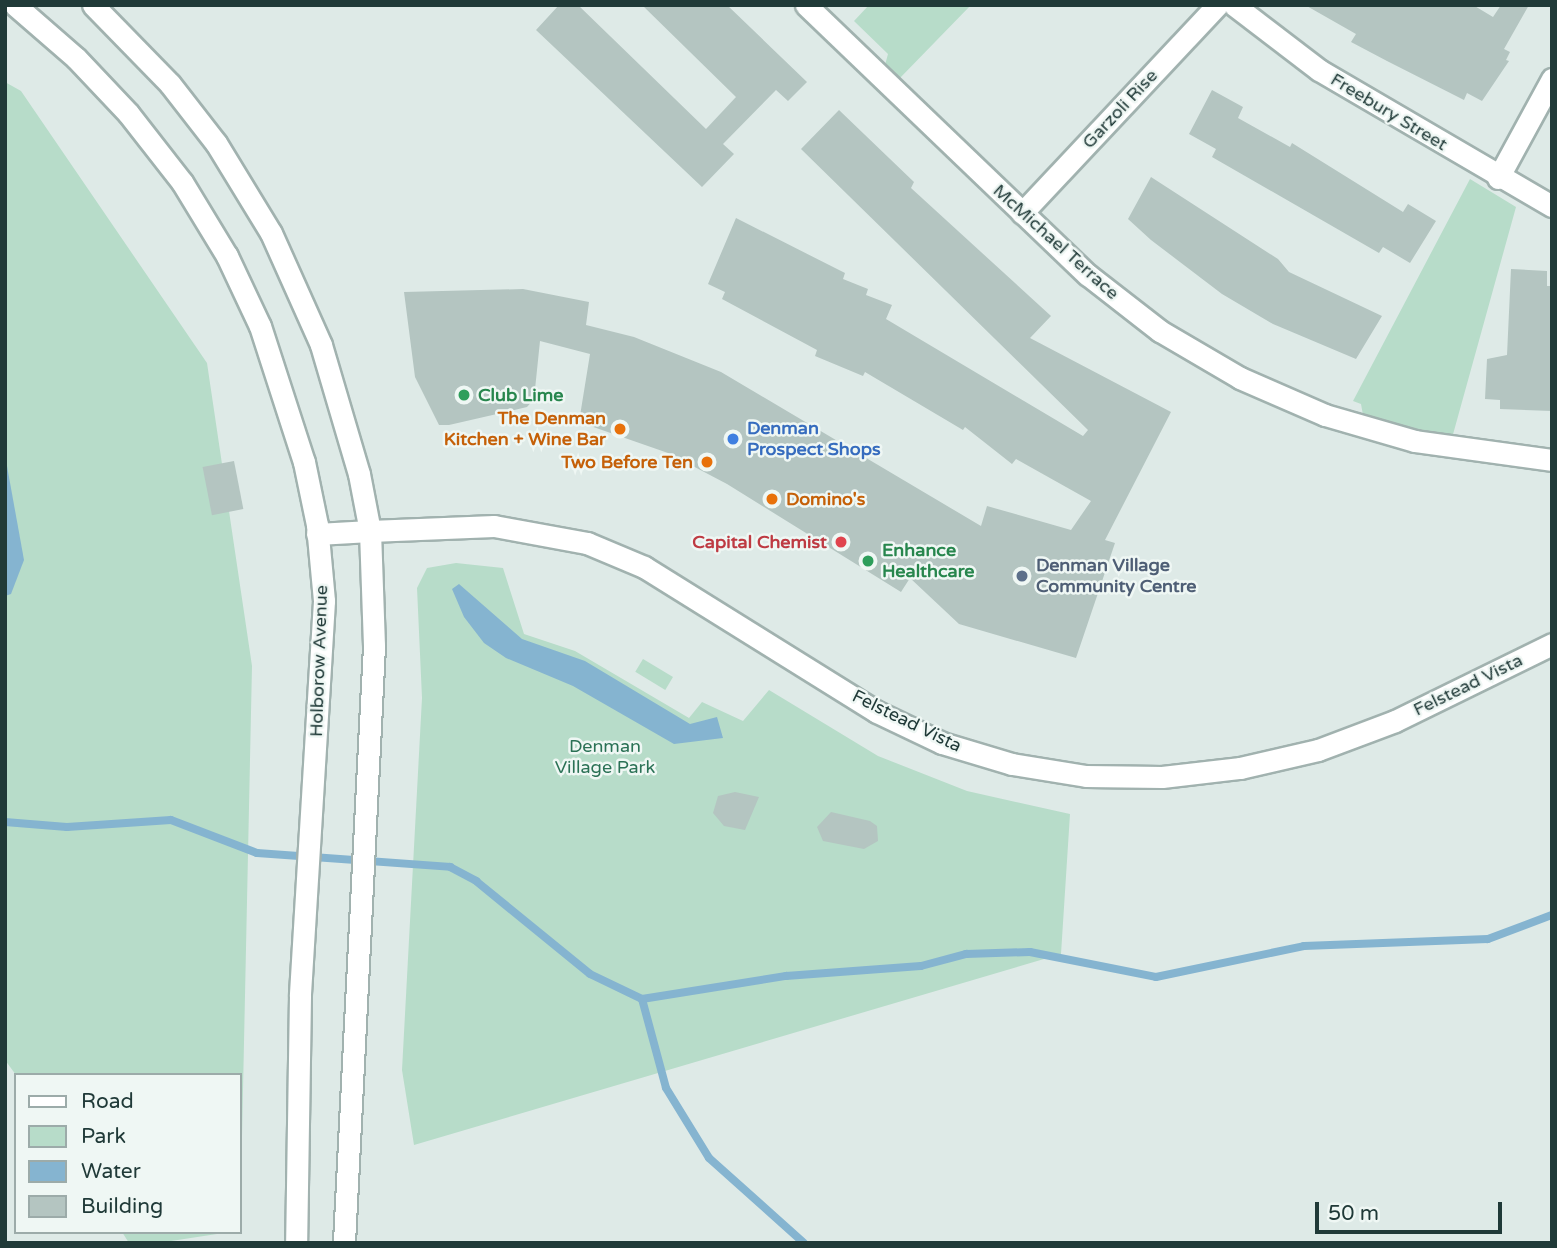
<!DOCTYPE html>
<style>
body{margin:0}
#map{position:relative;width:1557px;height:1248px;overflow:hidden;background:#deeae7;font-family:"Varela Round",sans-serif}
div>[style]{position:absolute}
.green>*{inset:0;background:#b7dcc9;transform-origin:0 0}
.water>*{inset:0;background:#85b4d0}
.stream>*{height:8px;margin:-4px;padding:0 4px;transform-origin:4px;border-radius:4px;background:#85b4d0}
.building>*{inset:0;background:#b4c5c1;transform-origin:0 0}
.roads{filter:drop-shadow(2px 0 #a1b2af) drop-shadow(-2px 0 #a1b2af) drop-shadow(0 2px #a1b2af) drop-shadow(0 -2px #a1b2af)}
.street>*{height:21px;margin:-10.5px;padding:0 10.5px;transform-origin:10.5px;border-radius:10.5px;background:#fff}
.secondary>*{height:21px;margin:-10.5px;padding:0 10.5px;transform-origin:10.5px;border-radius:10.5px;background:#fff}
.dots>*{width:19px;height:19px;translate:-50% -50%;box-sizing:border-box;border:4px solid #eff7f4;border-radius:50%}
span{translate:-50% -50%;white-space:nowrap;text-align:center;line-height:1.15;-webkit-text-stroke:5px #eff7f4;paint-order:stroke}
.street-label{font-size:18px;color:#203a38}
.leisure-label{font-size:18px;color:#27864d;font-weight:700}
.left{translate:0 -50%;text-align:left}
.food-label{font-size:18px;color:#c56008;font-weight:700}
.right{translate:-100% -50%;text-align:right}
.shop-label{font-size:18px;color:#366cbe;font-weight:700}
.health-label{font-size:18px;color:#be3a42;font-weight:700}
.service-label{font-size:18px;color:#4e5e75;font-weight:700}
.park-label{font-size:18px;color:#2a7155}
.frame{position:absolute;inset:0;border:7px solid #203a38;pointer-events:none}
.legend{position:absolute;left:14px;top:1073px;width:228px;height:161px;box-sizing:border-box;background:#eff7f4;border:2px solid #9caba9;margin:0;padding:9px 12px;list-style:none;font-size:21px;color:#203a38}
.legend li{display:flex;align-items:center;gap:14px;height:35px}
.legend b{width:35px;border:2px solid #9caba9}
.scale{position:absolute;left:1315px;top:1202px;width:187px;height:32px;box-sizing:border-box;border:4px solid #203a38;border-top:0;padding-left:9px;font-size:21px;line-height:24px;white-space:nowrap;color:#203a38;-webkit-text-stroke:5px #eff7f4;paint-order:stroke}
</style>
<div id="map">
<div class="green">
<i style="clip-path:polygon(869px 5px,971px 5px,899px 79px,885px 65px,888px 54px,854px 21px)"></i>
<i style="clip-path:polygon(5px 82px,21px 91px,207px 363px,252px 666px,240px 1231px,240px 1075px,16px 1075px,5px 1060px)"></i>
<i style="clip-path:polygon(1470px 179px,1516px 207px,1452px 438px,1363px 415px,1361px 404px,1353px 401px)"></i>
<i style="clip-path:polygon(456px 563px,503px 568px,524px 634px,575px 651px,689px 718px,702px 702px,743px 721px,769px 690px,878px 756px,967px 791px,1070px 814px,1061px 954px,414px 1145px,402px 1070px,422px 698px,417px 588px,427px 568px)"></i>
<i style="left:643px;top:659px;width:35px;height:15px;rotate:31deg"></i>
<i style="clip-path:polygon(122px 1232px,230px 1232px,158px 1243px,129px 1243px)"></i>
</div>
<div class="water">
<i style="clip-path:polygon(5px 455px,24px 560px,11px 594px,5px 596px)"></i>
<i style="clip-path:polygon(459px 584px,522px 639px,585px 661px,690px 724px,717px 717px,723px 738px,674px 744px,573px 686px,506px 658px,484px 643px,464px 617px,452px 589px)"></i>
</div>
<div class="stream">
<i style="left:5px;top:822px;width:62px;rotate:4.6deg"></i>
<i style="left:67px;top:827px;width:104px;rotate:-3.9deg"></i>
<i style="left:171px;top:820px;width:92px;rotate:21deg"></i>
<i style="left:257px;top:853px;width:194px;rotate:4.1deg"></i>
<i style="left:450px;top:867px;width:30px;rotate:28deg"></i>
<i style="left:476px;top:881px;width:147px;rotate:39.2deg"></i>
<i style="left:590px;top:974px;width:58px;rotate:25.7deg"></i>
<i style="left:642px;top:999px;width:146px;rotate:-9.1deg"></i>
<i style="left:786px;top:976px;width:135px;rotate:-4.2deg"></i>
<i style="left:921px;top:966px;width:47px;rotate:-14.9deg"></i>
<i style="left:966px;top:954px;width:64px;rotate:-1.8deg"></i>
<i style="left:1030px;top:952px;width:128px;rotate:11.2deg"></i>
<i style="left:1156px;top:977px;width:151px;rotate:-11.8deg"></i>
<i style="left:1304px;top:946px;width:184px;rotate:-2.2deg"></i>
<i style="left:1488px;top:939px;width:68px;rotate:-20.6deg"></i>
<i style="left:642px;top:999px;width:92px;rotate:74.9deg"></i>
<i style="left:666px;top:1088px;width:82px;rotate:58.4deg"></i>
<i style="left:709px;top:1158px;width:127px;rotate:41.8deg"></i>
</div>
<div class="building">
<i style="clip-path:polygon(559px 5px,578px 5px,706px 129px,736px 97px,642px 5px,727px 5px,807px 82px,788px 101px,776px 90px,723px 144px,734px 154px,702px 187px,536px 30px)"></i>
<i style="clip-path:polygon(1305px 5px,1473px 5px,1493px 17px,1501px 5px,1529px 5px,1504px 49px,1510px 52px,1506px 60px,1509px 61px,1482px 101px,1467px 93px,1464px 100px,1387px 61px,1351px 42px,1356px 34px)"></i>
<i style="clip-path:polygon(1212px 90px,1243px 107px,1238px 118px,1290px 147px,1292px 143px,1403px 212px,1408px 204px,1436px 221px,1410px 263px,1383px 247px,1379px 253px,1212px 157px,1216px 149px,1189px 134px)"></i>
<i style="clip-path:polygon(839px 110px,914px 182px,911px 188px,1051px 316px,1030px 338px,1171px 412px,1105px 540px,1115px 543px,1076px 658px,959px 624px,910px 578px,901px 592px,727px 484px,668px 453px,579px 422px,590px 354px,540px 341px,534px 399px,527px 407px,449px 425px,439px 425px,415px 377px,404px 292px,523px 289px,589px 302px,586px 325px,634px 337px,721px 372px,981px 526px,987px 506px,1071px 530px,1091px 501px,1016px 459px,1012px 464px,965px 427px,963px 430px,865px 372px,863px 376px,815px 356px,817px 350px,722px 299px,725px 292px,708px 284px,736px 218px,845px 273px,843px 279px,868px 289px,866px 295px,892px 305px,886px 319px,1083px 436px,1088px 430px,801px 149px)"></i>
<i style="clip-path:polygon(1151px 177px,1278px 259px,1289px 272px,1382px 316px,1356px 359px,1273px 324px,1222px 294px,1151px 240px,1128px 219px)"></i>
<i style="clip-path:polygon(1511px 269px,1547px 271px,1547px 286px,1552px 286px,1552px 411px,1500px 409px,1500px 400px,1485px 399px,1487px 359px,1507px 355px)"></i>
<i style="left:234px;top:461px;width:49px;height:32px;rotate:79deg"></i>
<i style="clip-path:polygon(735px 792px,759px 797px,745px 830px,724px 826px,713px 813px,718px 796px)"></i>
<i style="clip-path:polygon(831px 812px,870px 821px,877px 826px,878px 841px,864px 849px,823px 841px,817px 827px)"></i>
</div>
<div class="roads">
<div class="street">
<i style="left:806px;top:5px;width:390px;rotate:43.8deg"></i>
<i style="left:1088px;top:275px;width:91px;rotate:37.9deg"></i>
<i style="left:1160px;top:331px;width:93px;rotate:30.4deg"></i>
<i style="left:1240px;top:378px;width:93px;rotate:23.5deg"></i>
<i style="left:1325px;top:415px;width:94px;rotate:16.1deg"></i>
<i style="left:1415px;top:441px;width:138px;rotate:7.9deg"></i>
<i style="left:1234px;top:5px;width:107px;rotate:37.4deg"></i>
<i style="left:1319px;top:70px;width:270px;rotate:30.3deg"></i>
<i style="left:1498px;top:178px;width:113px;rotate:-61.4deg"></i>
<i style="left:1022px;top:213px;width:285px;rotate:-46.8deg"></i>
<i style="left:370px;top:531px;width:124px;rotate:-2.3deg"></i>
<i style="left:494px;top:526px;width:95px;rotate:10.4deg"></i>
<i style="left:587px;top:543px;width:62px;rotate:22.8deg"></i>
<i style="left:644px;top:567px;width:274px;rotate:31.9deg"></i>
<i style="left:877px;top:712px;width:72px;rotate:25.5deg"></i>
<i style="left:942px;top:743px;width:73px;rotate:16.7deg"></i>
<i style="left:1012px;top:764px;width:75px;rotate:9.2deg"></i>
<i style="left:1086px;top:776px;width:76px;rotate:0.8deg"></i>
<i style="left:1162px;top:777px;width:79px;rotate:-6.6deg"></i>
<i style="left:1240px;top:768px;width:80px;rotate:-13deg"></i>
<i style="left:1318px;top:750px;width:82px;rotate:-20.6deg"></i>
<i style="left:1395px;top:721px;width:175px;rotate:-26.1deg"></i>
</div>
<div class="secondary">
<i style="left:15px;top:5px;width:81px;rotate:41deg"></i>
<i style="left:76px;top:58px;width:76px;rotate:46.6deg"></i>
<i style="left:128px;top:113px;width:88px;rotate:52deg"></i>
<i style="left:182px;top:182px;width:87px;rotate:58.7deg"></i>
<i style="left:227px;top:256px;width:77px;rotate:64.8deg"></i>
<i style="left:260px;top:326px;width:143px;rotate:72.1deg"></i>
<i style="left:304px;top:462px;width:64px;rotate:78.3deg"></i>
<i style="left:317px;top:525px;width:76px;rotate:84.7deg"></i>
<i style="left:324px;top:601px;width:396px;rotate:93.5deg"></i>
<i style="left:300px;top:996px;width:247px;rotate:90.9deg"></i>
<i style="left:93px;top:5px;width:110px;rotate:45.7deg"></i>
<i style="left:170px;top:84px;width:75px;rotate:52.1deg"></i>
<i style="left:216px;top:143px;width:105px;rotate:58.6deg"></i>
<i style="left:271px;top:233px;width:123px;rotate:65.9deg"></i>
<i style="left:321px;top:345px;width:134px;rotate:73.6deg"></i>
<i style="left:359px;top:474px;width:58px;rotate:79.1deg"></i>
<i style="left:370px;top:531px;width:115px;rotate:88deg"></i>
<i style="left:374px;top:646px;width:598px;rotate:92.88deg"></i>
<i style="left:317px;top:534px;width:53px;rotate:-3.2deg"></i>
</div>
</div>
<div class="dots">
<i style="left:464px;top:395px;background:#2e9e5b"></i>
<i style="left:620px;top:429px;background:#e8710a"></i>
<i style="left:733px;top:439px;background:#3f7fe0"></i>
<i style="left:707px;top:462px;background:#e8710a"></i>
<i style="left:772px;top:499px;background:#e8710a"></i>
<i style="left:841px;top:542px;background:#e0444e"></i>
<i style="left:868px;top:561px;background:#2e9e5b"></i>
<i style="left:1022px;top:576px;background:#5c6f8a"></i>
</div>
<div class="street-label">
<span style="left:1120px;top:109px;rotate:-47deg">Garzoli Rise</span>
<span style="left:1389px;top:112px;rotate:31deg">Freebury Street</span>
<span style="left:1056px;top:242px;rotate:42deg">McMichael Terrace</span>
<span style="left:319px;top:661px;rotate:-88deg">Holborow Avenue</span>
<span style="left:1468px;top:685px;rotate:-26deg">Felstead Vista</span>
<span style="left:907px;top:721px;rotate:26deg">Felstead Vista</span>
</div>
<div class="leisure-label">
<span class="left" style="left:478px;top:395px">Club Lime</span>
<span class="left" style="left:882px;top:561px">Enhance<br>Healthcare</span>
</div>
<div class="food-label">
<span class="right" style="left:606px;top:429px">The Denman<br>Kitchen + Wine Bar</span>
<span class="right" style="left:693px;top:462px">Two Before Ten</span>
<span class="left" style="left:786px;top:499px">Domino's</span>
</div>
<div class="shop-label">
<span class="left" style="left:747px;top:439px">Denman<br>Prospect Shops</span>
</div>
<div class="health-label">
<span class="right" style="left:827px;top:542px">Capital Chemist</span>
</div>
<div class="service-label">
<span class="left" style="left:1036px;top:576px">Denman Village<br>Community Centre</span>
</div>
<div class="park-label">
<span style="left:605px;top:757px">Denman<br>Village Park</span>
</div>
<div class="frame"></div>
<ul class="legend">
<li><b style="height:9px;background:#fff"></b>Road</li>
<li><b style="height:19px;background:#b7dcc9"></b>Park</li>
<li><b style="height:19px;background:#85b4d0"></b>Water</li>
<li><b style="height:19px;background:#b4c5c1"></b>Building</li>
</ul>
<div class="scale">50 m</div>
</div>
